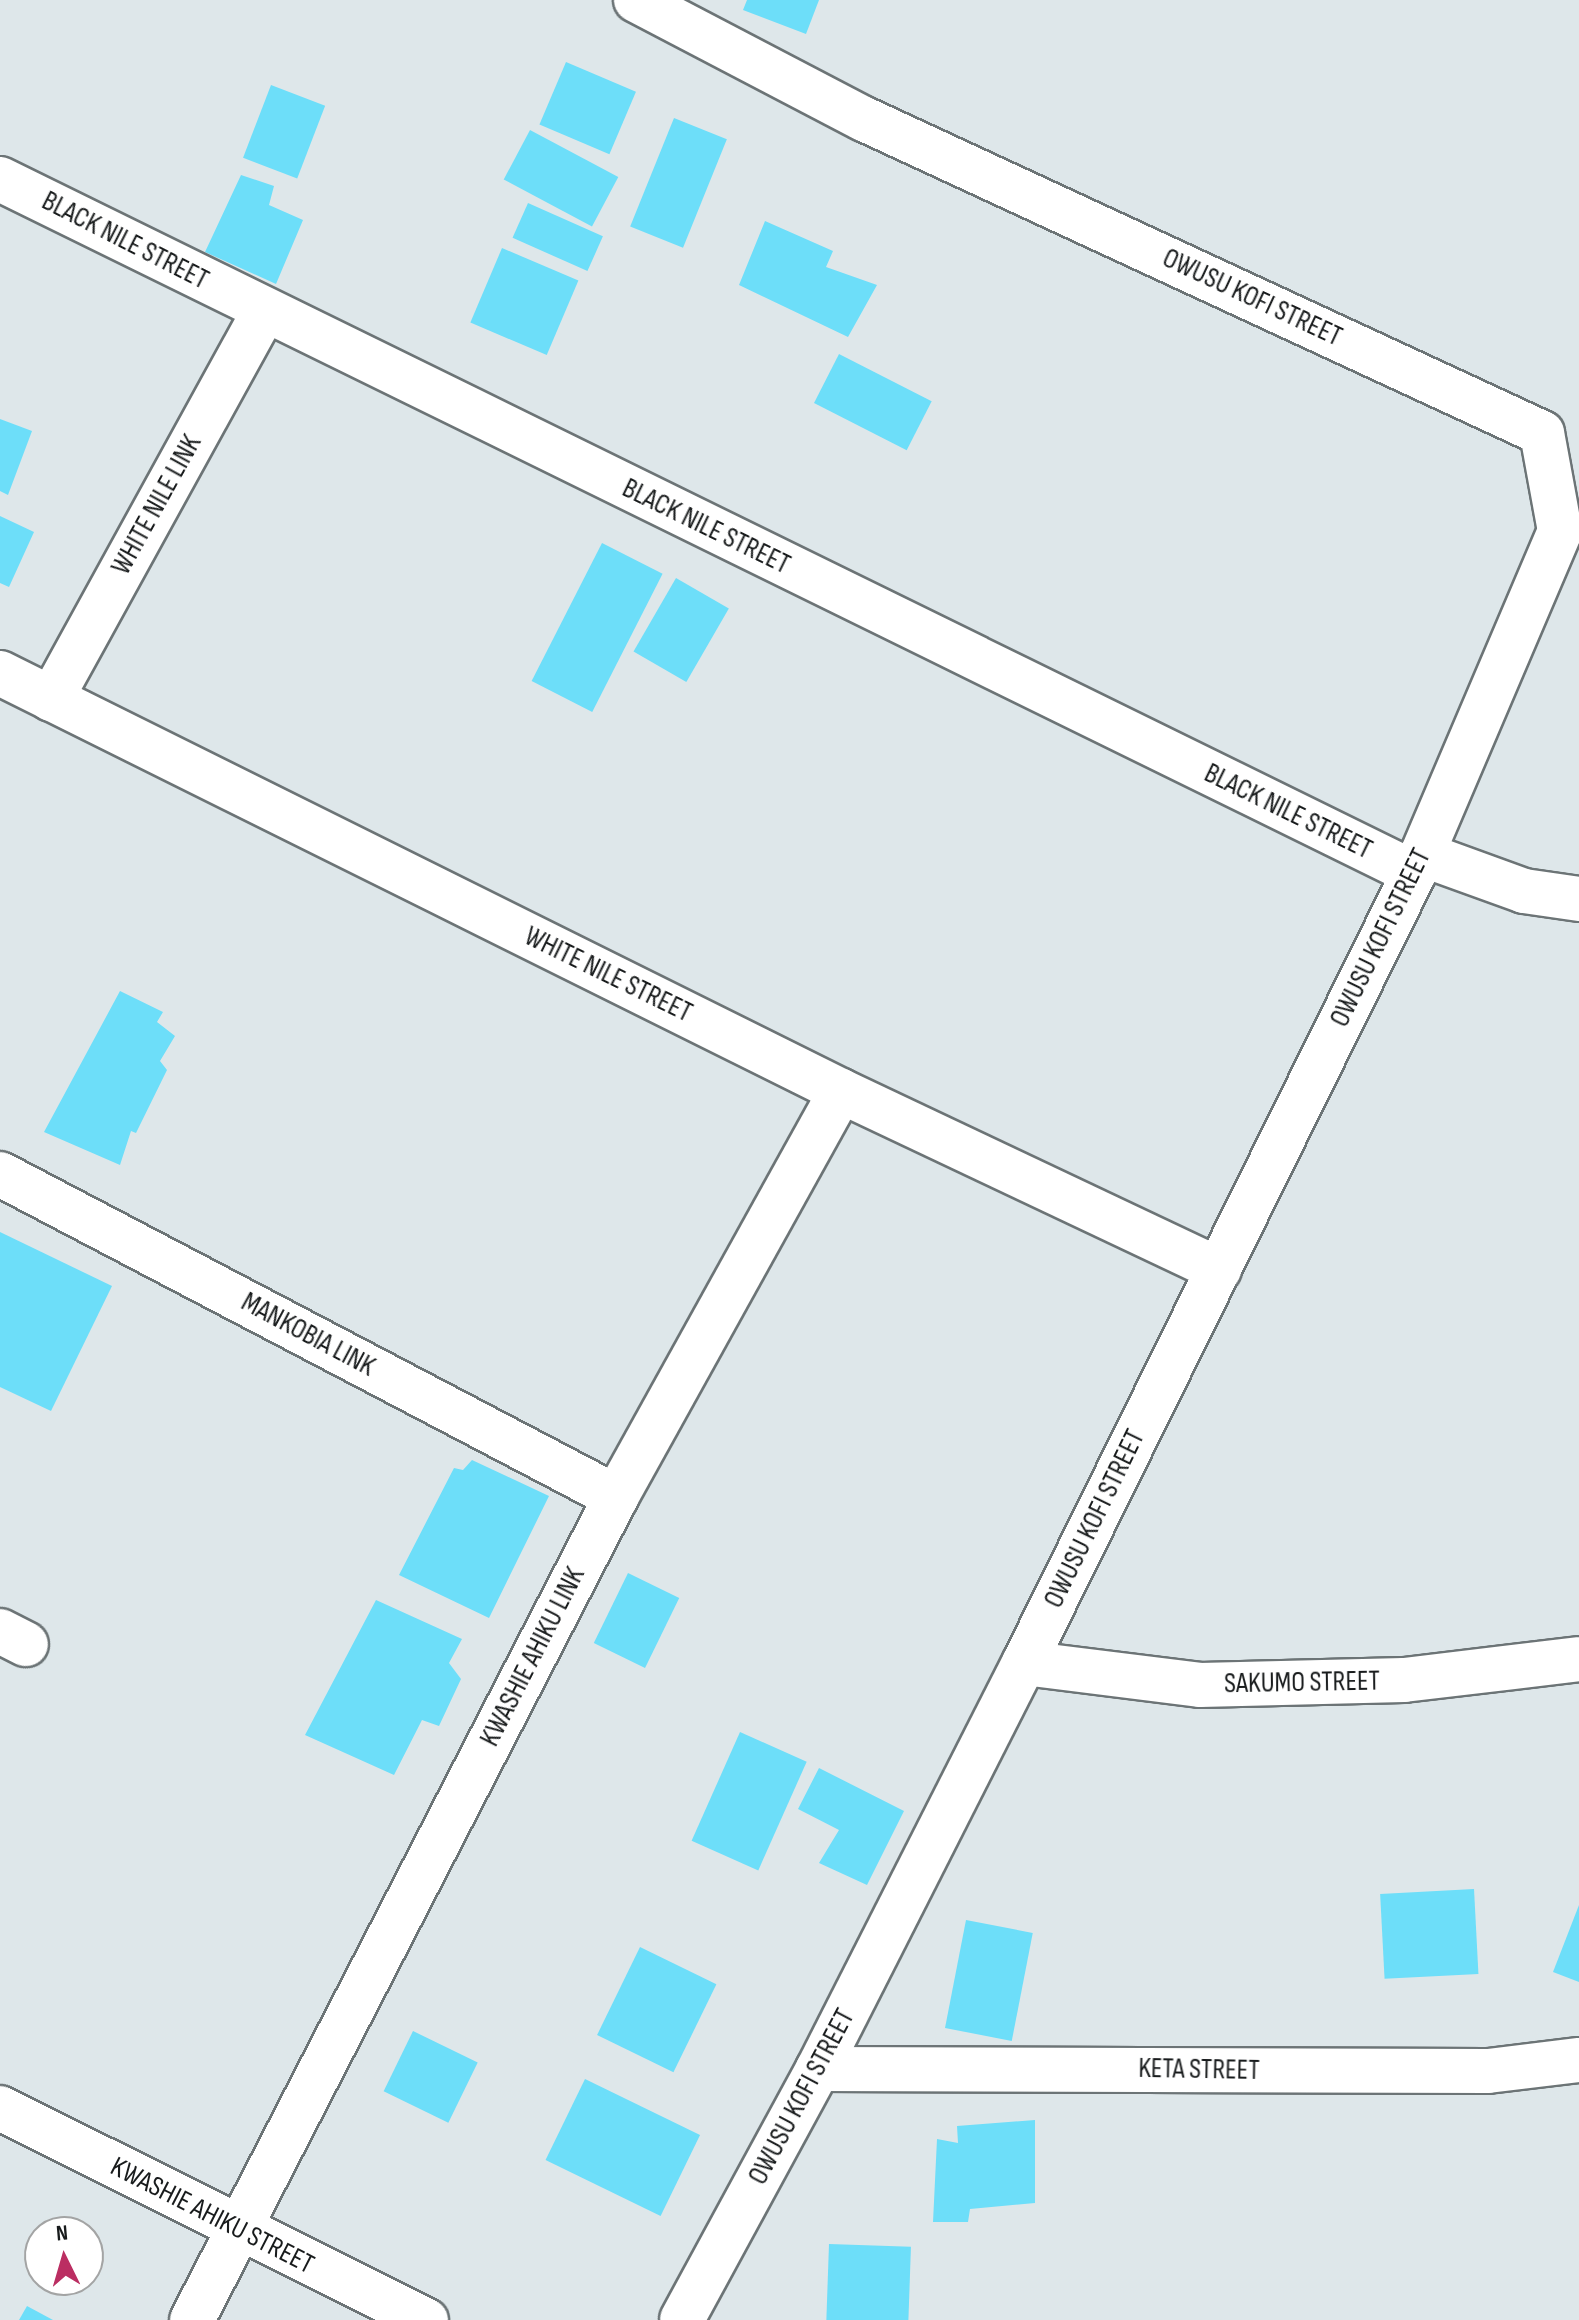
<!DOCTYPE html>
<style>
body{margin:0}
#map{position:relative;width:1579px;height:2320px;overflow:hidden;background:#dee7ea;font-family:"Sofia Sans Condensed",sans-serif}
div>[style]{position:absolute}
.building>*{inset:0;background:#6ddef9;transform-origin:0 0}
.roads{filter:drop-shadow(2px 0 #6c7476) drop-shadow(-2px 0 #6c7476) drop-shadow(0 2px #6c7476) drop-shadow(0 -2px #6c7476)}
.minor>*{height:44px;margin:-22px;padding:0 22px;transform-origin:22px;border-radius:22px;background:#fff}
span{translate:-50% -50%;white-space:nowrap;text-align:center;line-height:1.15;-webkit-text-stroke:6px #fff;paint-order:stroke}
.street-label{font-size:28px;color:#181b1c}
.north{position:absolute;left:24px;top:2216px;width:80px;height:80px;box-sizing:border-box;background:#fff;border:2px solid #a3a4a4;border-radius:50%;rotate:355deg;font-size:22px;font-weight:700;line-height:32px;text-align:center;color:#181b1c}
.north::after{content:'';display:block;margin:auto;width:28px;height:36px;background:#bb2e62;clip-path:polygon(50% 0,100% 100%,50% 72%,0 100%)}
</style>
<div id="map">
<div class="building">
<i style="clip-path:polygon(747px 0,819px 0,806px 34px,743px 10px)"></i>
<i style="left:566px;top:62px;width:76px;height:68px;rotate:23deg"></i>
<i style="left:271px;top:85px;width:58px;height:78px;rotate:21deg"></i>
<i style="left:674px;top:118px;width:57px;height:117px;rotate:22deg"></i>
<i style="left:530px;top:130px;width:100px;height:56px;rotate:28deg"></i>
<i style="clip-path:polygon(241px 175px,274px 186px,269px 205px,303px 220px,276px 284px,205px 252px)"></i>
<i style="left:528px;top:203px;width:82px;height:38px;rotate:24deg"></i>
<i style="clip-path:polygon(765px 221px,833px 251px,826px 267px,877px 285px,848px 337px,739px 285px)"></i>
<i style="left:502px;top:248px;width:83px;height:81px;rotate:23deg"></i>
<i style="left:839px;top:354px;width:104px;height:55px;rotate:27deg"></i>
<i style="clip-path:polygon(0 419px,32px 431px,8px 495px,0 491px)"></i>
<i style="clip-path:polygon(0 516px,34px 532px,9px 587px,0 583px)"></i>
<i style="left:602px;top:543px;width:68px;height:155px;rotate:27deg"></i>
<i style="left:676px;top:578px;width:61px;height:85px;rotate:30deg"></i>
<i style="clip-path:polygon(120px 991px,163px 1012px,157px 1022px,175px 1036px,160px 1061px,167px 1070px,136px 1133px,131px 1131px,120px 1165px,44px 1132px)"></i>
<i style="clip-path:polygon(0 1232px,112px 1286px,51px 1411px,0 1387px)"></i>
<i style="clip-path:polygon(472px 1460px,549px 1496px,489px 1618px,399px 1575px,454px 1468px,463px 1470px)"></i>
<i style="left:628px;top:1573px;width:57px;height:78px;rotate:26deg"></i>
<i style="clip-path:polygon(376px 1600px,462px 1639px,449px 1663px,461px 1679px,439px 1726px,422px 1720px,394px 1775px,305px 1735px)"></i>
<i style="left:740px;top:1732px;width:73px;height:119px;rotate:24deg"></i>
<i style="clip-path:polygon(819px 1768px,904px 1811px,867px 1885px,819px 1863px,839px 1830px,798px 1809px)"></i>
<i style="left:1474px;top:1889px;width:85px;height:94px;rotate:87deg"></i>
<i style="clip-path:polygon(1579px 1905px,1579px 1982px,1553px 1972px)"></i>
<i style="left:966px;top:1920px;width:68px;height:110px;rotate:11deg"></i>
<i style="left:640px;top:1947px;width:85px;height:98px;rotate:26deg"></i>
<i style="left:413px;top:2031px;width:72px;height:67px;rotate:26deg"></i>
<i style="left:585px;top:2079px;width:128px;height:90px;rotate:26deg"></i>
<i style="clip-path:polygon(1035px 2120px,1035px 2203px,970px 2209px,968px 2222px,933px 2222px,937px 2139px,958px 2143px,957px 2126px)"></i>
<i style="left:829px;top:2244px;width:82px;height:76px;rotate:2deg"></i>
<i style="clip-path:polygon(27px 2306px,53px 2320px,19px 2320px)"></i>
</div>
<div class="roads">
<div class="minor">
<i style="left:636px;top:0;width:257px;rotate:27.6deg"></i>
<i style="left:864px;top:119px;width:747px;rotate:24.85deg"></i>
<i style="left:1542px;top:433px;width:100px;rotate:79.6deg"></i>
<i style="left:1560px;top:531px;width:372px;rotate:113.1deg"></i>
<i style="left:1414px;top:873px;width:881px;rotate:116.27deg"></i>
<i style="left:1024px;top:1663px;width:455px;rotate:116.9deg"></i>
<i style="left:818px;top:2069px;width:285px;rotate:118.5deg"></i>
<i style="left:0;top:179px;width:1575px;rotate:26.14deg"></i>
<i style="left:0;top:673px;width:939px;rotate:26.43deg"></i>
<i style="left:841px;top:1091px;width:418px;rotate:25.3deg"></i>
<i style="left:51px;top:699px;width:443px;rotate:-61.2deg"></i>
<i style="left:1422px;top:854px;width:109px;rotate:19.9deg"></i>
<i style="left:1524px;top:891px;width:56px;rotate:8.3deg"></i>
<i style="left:0;top:1174px;width:696px;rotate:27.67deg"></i>
<i style="left:0;top:1631px;width:29px;rotate:27deg"></i>
<i style="left:1024px;top:1663px;width:177px;rotate:7.1deg"></i>
<i style="left:1200px;top:1685px;width:204px;rotate:-1.4deg"></i>
<i style="left:1404px;top:1680px;width:176px;rotate:-6.8deg"></i>
<i style="left:818px;top:2069px;width:670px;rotate:0.17deg"></i>
<i style="left:1488px;top:2071px;width:92px;rotate:-6.9deg"></i>
<i style="left:0;top:2108px;width:476px;rotate:26.5deg"></i>
<i style="left:192px;top:2320px;width:926px;rotate:-62.74deg"></i>
<i style="left:616px;top:1497px;width:464px;rotate:-61deg"></i>
</div>
</div>
<div class="street-label">
<span style="left:125px;top:241px;rotate:27deg">BLACK NILE STREET</span>
<span style="left:1252px;top:298px;rotate:25deg">OWUSU KOFI STREET</span>
<span style="left:157px;top:505px;rotate:-61deg">WHITE NILE LINK</span>
<span style="left:706px;top:527px;rotate:26deg">BLACK NILE STREET</span>
<span style="left:1288px;top:812px;rotate:26deg">BLACK NILE STREET</span>
<span style="left:1381px;top:938px;rotate:-64deg">OWUSU KOFI STREET</span>
<span style="left:608px;top:975px;rotate:26deg">WHITE NILE STREET</span>
<span style="left:308px;top:1335px;rotate:28deg">MANKOBIA LINK</span>
<span style="left:1095px;top:1519px;rotate:-64deg">OWUSU KOFI STREET</span>
<span style="left:533px;top:1657px;rotate:-63deg">KWASHIE AHIKU LINK</span>
<span style="left:1302px;top:1683px;rotate:-1deg">SAKUMO STREET</span>
<span style="left:1199px;top:2070px;rotate:1deg">KETA STREET</span>
<span style="left:802px;top:2097px;rotate:-62deg">OWUSU KOFI STREET</span>
<span style="left:212px;top:2216px;rotate:27deg">KWASHIE AHIKU STREET</span>
</div>
<div class="north">N</div>
</div>
